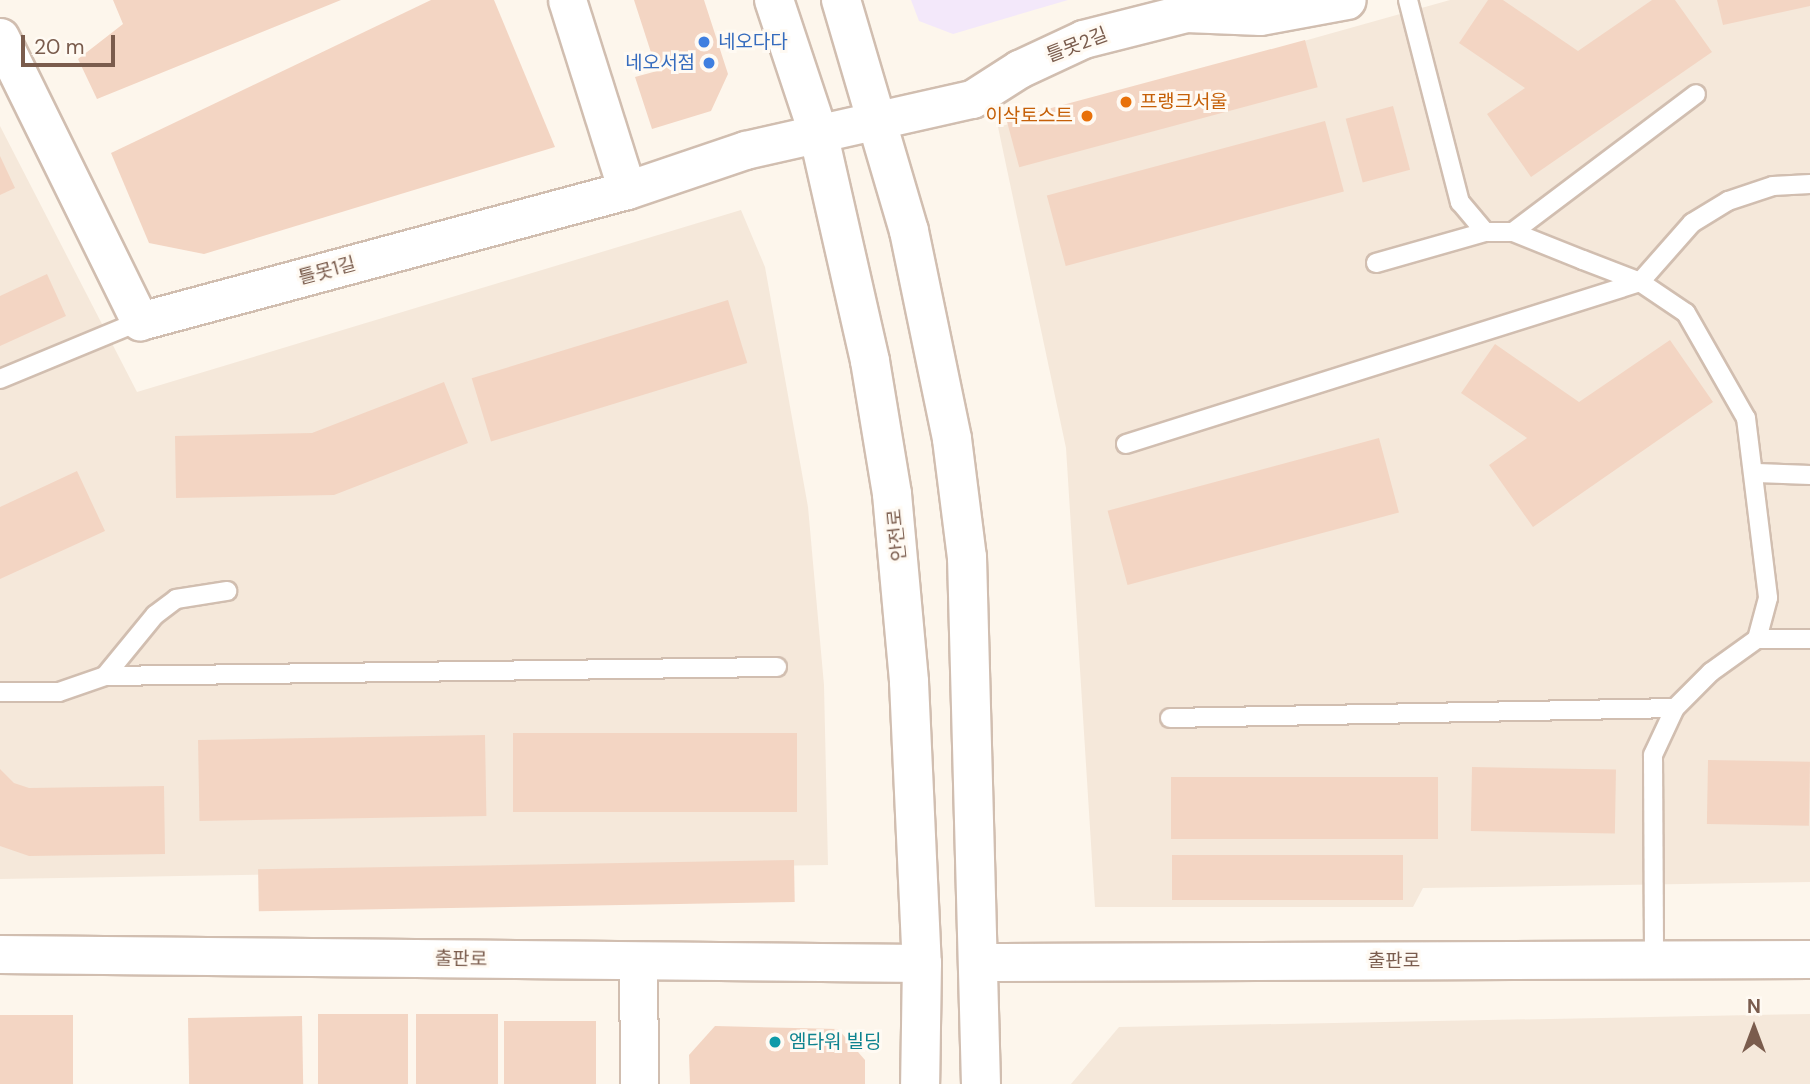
<!DOCTYPE html>
<meta charset="utf-8">
<style>
body{margin:0}
#map{position:relative;width:1810px;height:1084px;overflow:hidden;background:#fdf6ec;font-family:"DM Sans","Noto Sans KR",sans-serif}
div>[style]{position:absolute}
.residential>*{inset:0;background:#f5e8da}
.education>*{inset:0;background:#f3e8fa}
.building>*{inset:0;background:#f3d5c3;transform-origin:0 0}
.roads{filter:drop-shadow(2px 0 #d1beb0) drop-shadow(-2px 0 #d1beb0) drop-shadow(0 2px #d1beb0) drop-shadow(0 -2px #d1beb0)}
.lane>*{height:18px;margin:-9px;padding:0 9px;transform-origin:9px;border-radius:9px;background:#fff}
.street>*{height:37px;margin:-18.5px;padding:0 18.5px;transform-origin:18.5px;border-radius:18.5px;background:#fff}
.secondary>*{height:38px;margin:-19px;padding:0 19px;transform-origin:19px;border-radius:19px;background:#fff}
.dots>*{width:19px;height:19px;translate:-50% -50%;box-sizing:border-box;border:4px solid #fffaf3;border-radius:50%}
span{translate:-50% -50%;white-space:nowrap;text-align:center;line-height:1.15;-webkit-text-stroke:6px #fffaf3;paint-order:stroke}
.shop-label{font-size:19px;color:#366cbe}
.left{translate:0 -50%;text-align:left}
.right{translate:-100% -50%;text-align:right}
.street-label{font-size:19px;color:#7a5c4d}
.food-label{font-size:19px;color:#c56008}
.culture-label{font-size:19px;color:#0d838f}
.north{position:absolute;left:1719px;top:993px;width:70px;height:70px;-webkit-text-stroke:5px #fffaf3;paint-order:stroke;rotate:0deg;font-size:19px;font-weight:700;line-height:28px;text-align:center;color:#7a5c4d}
.north::after{content:'';display:block;margin:auto;width:24px;height:32px;background:#7a5c4d;clip-path:polygon(50% 0,100% 100%,50% 72%,0 100%)}
.scale{position:absolute;left:21px;top:35px;width:94px;height:32px;box-sizing:border-box;border:4px solid #7a5c4d;border-top:0;padding-left:9px;font-size:21px;line-height:24px;white-space:nowrap;color:#7a5c4d;-webkit-text-stroke:5px #fffaf3;paint-order:stroke}
</style>
<div id="map">
<div class="residential">
<i style="clip-path:polygon(1450px 0,1810px 0,1810px 882px,1423px 888px,1413px 907px,1095px 907px,1066px 448px,998px 127px)"></i>
<i style="clip-path:polygon(0 126px,137px 392px,741px 210px,765px 267px,808px 507px,824px 685px,828px 865px,0 879px)"></i>
<i style="clip-path:polygon(1810px 1014px,1810px 1084px,1071px 1084px,1119px 1027px)"></i>
</div>
<div class="education">
<i style="clip-path:polygon(911px 0,1068px 0,953px 34px,919px 21px)"></i>
</div>
<div class="building">
<i style="clip-path:polygon(113px 0,341px 0,97px 99px,78px 59px,123px 24px)"></i>
<i style="clip-path:polygon(431px 0,494px 0,555px 147px,204px 254px,149px 243px,111px 153px)"></i>
<i style="clip-path:polygon(634px 0,704px 0,728px 74px,711px 111px,652px 129px,635px 77px,657px 71px)"></i>
<i style="clip-path:polygon(1488px 0,1503px 0,1578px 51px,1652px 0,1675px 0,1712px 52px,1531px 177px,1487px 114px,1525px 88px,1459px 43px)"></i>
<i style="clip-path:polygon(1717px 0,1810px 0,1810px 6px,1723px 25px)"></i>
<i style="left:1305px;top:40px;width:49px;height:309px;rotate:75deg"></i>
<i style="left:1393px;top:106px;width:66px;height:49px;rotate:75deg"></i>
<i style="left:1325px;top:121px;width:73px;height:288px;rotate:75deg"></i>
<i style="clip-path:polygon(0 156px,15px 188px,0 195px)"></i>
<i style="clip-path:polygon(47px 274px,66px 316px,0 346px,0 296px)"></i>
<i style="left:728px;top:300px;width:66px;height:268px;rotate:73deg"></i>
<i style="clip-path:polygon(1670px 340px,1713px 402px,1533px 527px,1489px 465px,1527px 438px,1461px 393px,1495px 344px,1579px 402px)"></i>
<i style="clip-path:polygon(444px 382px,468px 443px,334px 495px,176px 498px,175px 436px,312px 433px)"></i>
<i style="left:1379px;top:438px;width:77px;height:281px;rotate:75deg"></i>
<i style="clip-path:polygon(77px 471px,105px 531px,0 579px,0 507px)"></i>
<i style="left:513px;top:733px;width:284px;height:79px"></i>
<i style="left:485px;top:735px;width:81px;height:287px;rotate:89deg"></i>
<i style="left:1708px;top:760px;width:102px;height:64px;rotate:1deg"></i>
<i style="left:1472px;top:767px;width:144px;height:64px;rotate:1deg"></i>
<i style="clip-path:polygon(0 769px,14px 783px,29px 788px,164px 786px,165px 854px,29px 856px,0 846px)"></i>
<i style="left:1438px;top:777px;width:62px;height:267px;rotate:90deg"></i>
<i style="left:1172px;top:855px;width:231px;height:45px"></i>
<i style="left:794px;top:860px;width:42px;height:536px;rotate:89deg"></i>
<i style="left:318px;top:1014px;width:90px;height:70px"></i>
<i style="left:416px;top:1014px;width:82px;height:70px"></i>
<i style="left:0;top:1015px;width:73px;height:69px"></i>
<i style="left:302px;top:1016px;width:68px;height:114px;rotate:89deg"></i>
<i style="left:596px;top:1021px;width:63px;height:92px;rotate:90deg"></i>
<i style="clip-path:polygon(715px 1026px,838px 1029px,865px 1060px,865px 1084px,690px 1084px,689px 1055px)"></i>
</div>
<div class="roads">
<div class="lane">
<i style="left:1408px;top:0;width:209px;rotate:75.6deg"></i>
<i style="left:1460px;top:202px;width:39px;rotate:50deg"></i>
<i style="left:1485px;top:232px;width:28px"></i>
<i style="left:1513px;top:232px;width:75px;rotate:21.8deg"></i>
<i style="left:1583px;top:260px;width:61px;rotate:21.1deg"></i>
<i style="left:1640px;top:282px;width:55px;rotate:34deg"></i>
<i style="left:1686px;top:313px;width:121px;rotate:60.3deg"></i>
<i style="left:1746px;top:418px;width:181px;rotate:83deg"></i>
<i style="left:1768px;top:598px;width:42px;rotate:105deg"></i>
<i style="left:1757px;top:639px;width:57px;rotate:144.3deg"></i>
<i style="left:1711px;top:672px;width:51px;rotate:135deg"></i>
<i style="left:1675px;top:708px;width:52px;rotate:115.1deg"></i>
<i style="left:1653px;top:755px;width:205px;rotate:89.7deg"></i>
<i style="left:1513px;top:232px;width:229px;rotate:-37deg"></i>
<i style="left:1376px;top:263px;width:113px;rotate:-15.9deg"></i>
<i style="left:0;top:379px;width:152px;rotate:-22.5deg"></i>
<i style="left:1126px;top:444px;width:539px;rotate:-17.49deg"></i>
<i style="left:1640px;top:282px;width:79px;rotate:-48.6deg"></i>
<i style="left:1692px;top:223px;width:42px;rotate:-31.4deg"></i>
<i style="left:1728px;top:201px;width:47px;rotate:-18.4deg"></i>
<i style="left:1773px;top:186px;width:37px;rotate:-3deg"></i>
<i style="left:1757px;top:473px;width:53px;rotate:2.2deg"></i>
<i style="left:1757px;top:639px;width:53px"></i>
<i style="left:105px;top:676px;width:672px;rotate:-0.77deg"></i>
<i style="left:0;top:692px;width:59px"></i>
<i style="left:59px;top:692px;width:49px;rotate:-19.2deg"></i>
<i style="left:105px;top:676px;width:79px;rotate:-50.7deg"></i>
<i style="left:155px;top:615px;width:26px;rotate:-37deg"></i>
<i style="left:176px;top:599px;width:52px;rotate:-8.9deg"></i>
<i style="left:1170px;top:718px;width:505px;rotate:-1.13deg"></i>
</div>
<div class="street">
<i style="left:567px;top:0;width:199px;rotate:72.5deg"></i>
<i style="left:0;top:37px;width:317px;rotate:63.8deg"></i>
<i style="left:140px;top:321px;width:504px;rotate:-15.06deg"></i>
<i style="left:627px;top:190px;width:125px;rotate:-18.7deg"></i>
<i style="left:745px;top:150px;width:233px;rotate:-12.7deg"></i>
<i style="left:972px;top:99px;width:56px;rotate:-32.6deg"></i>
<i style="left:1019px;top:69px;width:71px;rotate:-25.1deg"></i>
<i style="left:1083px;top:39px;width:106px;rotate:-14.2deg"></i>
<i style="left:1186px;top:13px;width:74px;rotate:2.3deg"></i>
<i style="left:1260px;top:16px;width:88px;rotate:-10.4deg"></i>
<i style="left:0;top:954px;width:922px;rotate:0.56deg"></i>
<i style="left:638px;top:961px;width:123px;rotate:89.5deg"></i>
<i style="left:979px;top:962px;width:831px;rotate:-0.21deg"></i>
</div>
<div class="secondary">
<i style="left:774px;top:0;width:139px;rotate:71.6deg"></i>
<i style="left:818px;top:132px;width:235px;rotate:77.2deg"></i>
<i style="left:870px;top:361px;width:135px;rotate:80.6deg"></i>
<i style="left:892px;top:494px;width:189px;rotate:84.8deg"></i>
<i style="left:909px;top:682px;width:281px;rotate:87.4deg"></i>
<i style="left:922px;top:963px;width:121px;rotate:90.9deg"></i>
<i style="left:841px;top:0;width:241px;rotate:73.6deg"></i>
<i style="left:909px;top:231px;width:212px;rotate:78.3deg"></i>
<i style="left:952px;top:439px;width:119px;rotate:82.8deg"></i>
<i style="left:967px;top:557px;width:527px;rotate:88.48deg"></i>
</div>
</div>
<div class="dots">
<i style="left:704px;top:42px;background:#3f7fe0"></i>
<i style="left:709px;top:63px;background:#3f7fe0"></i>
<i style="left:1126px;top:102px;background:#e8710a"></i>
<i style="left:1087px;top:116px;background:#e8710a"></i>
<i style="left:775px;top:1042px;background:#0f9aa8"></i>
</div>
<div class="shop-label">
<span class="left" style="left:718px;top:42px">네오다다</span>
<span class="right" style="left:695px;top:63px">네오서점</span>
</div>
<div class="street-label">
<span style="left:1077px;top:45px;rotate:-21deg">틀못2길</span>
<span style="left:327px;top:271px;rotate:-15deg">틀못1길</span>
<span style="left:897px;top:535px;rotate:-96deg">안전로</span>
<span style="left:461px;top:959px;rotate:1deg">출판로</span>
<span style="left:1394px;top:961px">출판로</span>
</div>
<div class="food-label">
<span class="left" style="left:1140px;top:102px">프랭크서울</span>
<span class="right" style="left:1073px;top:116px">이삭토스트</span>
</div>
<div class="culture-label">
<span class="left" style="left:789px;top:1042px">엠타워 빌딩</span>
</div>
<div class="north">N</div>
<div class="scale">20 m</div>
</div>
